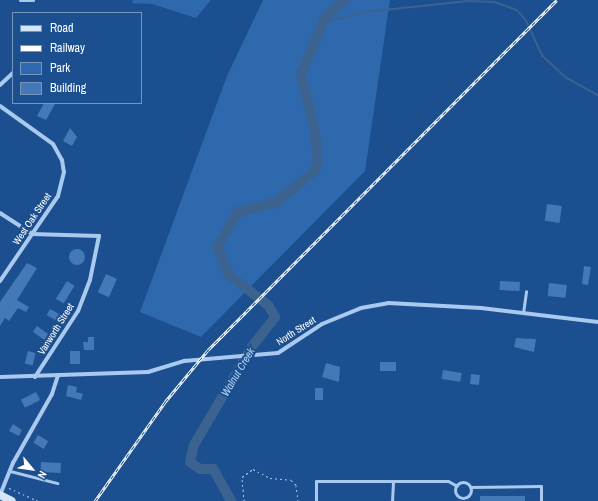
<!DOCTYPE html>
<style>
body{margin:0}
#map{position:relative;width:598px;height:501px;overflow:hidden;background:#1b4f8f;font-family:"Archivo Narrow",sans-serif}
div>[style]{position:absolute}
.green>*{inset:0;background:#2e69ad}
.stream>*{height:1.5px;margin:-0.75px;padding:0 0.75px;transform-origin:0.75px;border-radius:0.75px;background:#3c6290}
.river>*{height:10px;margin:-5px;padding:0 5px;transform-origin:5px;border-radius:5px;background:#3c6290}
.building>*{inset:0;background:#4478b7;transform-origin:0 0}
.round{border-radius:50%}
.path>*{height:1px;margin-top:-0.5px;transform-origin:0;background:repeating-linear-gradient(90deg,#a9c9ee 0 2px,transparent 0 5px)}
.service>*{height:3px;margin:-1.5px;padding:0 1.5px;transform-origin:1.5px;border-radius:1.5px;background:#a9c9ee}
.service>.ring{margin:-1.5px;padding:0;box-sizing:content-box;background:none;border:3px solid #a9c9ee;border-radius:50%}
.minor>*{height:4px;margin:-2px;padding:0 2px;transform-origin:2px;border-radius:2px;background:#a9c9ee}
.secondary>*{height:8px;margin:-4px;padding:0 4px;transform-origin:4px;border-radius:4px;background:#d6e6fa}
.rail>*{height:3px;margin-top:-1.5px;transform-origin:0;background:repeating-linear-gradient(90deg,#1b4f8f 0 4.5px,#fff 0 9px);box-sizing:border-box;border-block:1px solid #fff}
span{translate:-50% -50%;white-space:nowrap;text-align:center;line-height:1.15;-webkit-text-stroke:4px #1b4f8f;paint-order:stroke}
.street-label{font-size:10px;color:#fff}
.water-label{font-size:11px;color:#b5d3f5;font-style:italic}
.legend{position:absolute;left:12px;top:12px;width:130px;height:92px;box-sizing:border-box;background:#1b4f8f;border:1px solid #7695bc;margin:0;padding:5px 7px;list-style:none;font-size:12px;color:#fff}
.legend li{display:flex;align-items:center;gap:8px;height:20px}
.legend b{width:20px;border:1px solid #7695bc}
.north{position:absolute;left:12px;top:449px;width:40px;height:40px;-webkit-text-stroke:3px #1b4f8f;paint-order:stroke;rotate:119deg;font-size:11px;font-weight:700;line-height:16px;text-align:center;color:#fff}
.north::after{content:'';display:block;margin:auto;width:14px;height:18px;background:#fff;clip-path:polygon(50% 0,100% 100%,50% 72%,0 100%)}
</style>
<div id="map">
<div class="green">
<i style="clip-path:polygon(133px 0,211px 0,196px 18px,152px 4px,132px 3px)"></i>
<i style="clip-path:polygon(263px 0,390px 0,365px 171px,201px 337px,140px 312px,227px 76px)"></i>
</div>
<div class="stream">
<i style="left:322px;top:23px;width:45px;rotate:-14deg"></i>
<i style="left:366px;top:12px;width:102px;rotate:-6.2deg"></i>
<i style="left:467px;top:1px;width:28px;rotate:2deg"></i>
<i style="left:495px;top:2px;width:23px;rotate:20deg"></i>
<i style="left:517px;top:10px;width:13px;rotate:48deg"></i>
<i style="left:526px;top:20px;width:40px;rotate:65deg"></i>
<i style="left:543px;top:56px;width:33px;rotate:43deg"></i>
<i style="left:567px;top:78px;width:35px;rotate:29deg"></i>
</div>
<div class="river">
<i style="left:231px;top:501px;width:37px;rotate:-119deg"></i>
<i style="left:213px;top:469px;width:13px;rotate:180deg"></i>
<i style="left:200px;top:469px;width:12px;rotate:-145deg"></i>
<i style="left:190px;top:462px;width:17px;rotate:-77deg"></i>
<i style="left:194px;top:445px;width:113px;rotate:-59.6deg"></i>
<i style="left:251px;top:348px;width:39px;rotate:-52deg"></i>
<i style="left:275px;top:317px;width:13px;rotate:-119deg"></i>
<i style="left:269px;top:306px;width:51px;rotate:-142.2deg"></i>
<i style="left:229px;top:275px;width:30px;rotate:-113deg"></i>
<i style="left:217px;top:247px;width:41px;rotate:-59deg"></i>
<i style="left:238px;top:212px;width:38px;rotate:-14deg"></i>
<i style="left:275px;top:203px;width:51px;rotate:-38.7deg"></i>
<i style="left:315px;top:171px;width:13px;rotate:-77deg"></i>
<i style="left:318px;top:158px;width:31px;rotate:-97deg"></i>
<i style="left:314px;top:127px;width:55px;rotate:-103.8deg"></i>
<i style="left:301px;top:74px;width:63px;rotate:-66.7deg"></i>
<i style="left:326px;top:16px;width:25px;rotate:-40deg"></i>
</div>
<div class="building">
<i style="clip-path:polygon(44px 103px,55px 104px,46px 120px,37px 116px)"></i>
<i style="clip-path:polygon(70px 128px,77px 137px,72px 146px,63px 141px)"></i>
<i style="left:547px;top:204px;width:15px;height:17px;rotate:8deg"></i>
<i class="round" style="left:69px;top:249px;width:16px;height:16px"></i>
<i style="clip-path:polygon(27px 263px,37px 268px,17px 300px,29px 307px,26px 312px,18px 308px,9px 321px,5px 318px,0 326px,0 302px)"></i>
<i style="clip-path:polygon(584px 266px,591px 267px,588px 285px,582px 284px)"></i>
<i style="left:106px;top:274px;width:12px;height:20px;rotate:24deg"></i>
<i style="left:67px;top:281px;width:9px;height:21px;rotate:32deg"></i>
<i style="left:500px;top:281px;width:20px;height:9px;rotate:3deg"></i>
<i style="left:549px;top:283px;width:18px;height:13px;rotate:6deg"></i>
<i style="left:50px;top:309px;width:13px;height:7px;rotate:29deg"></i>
<i style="left:37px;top:326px;width:14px;height:7px;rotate:36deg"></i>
<i style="clip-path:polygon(88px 337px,94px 337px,94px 350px,84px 350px,83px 342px,88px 342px)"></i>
<i style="clip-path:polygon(516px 338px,536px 339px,534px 352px,514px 347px)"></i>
<i style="left:28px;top:351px;width:8px;height:13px;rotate:14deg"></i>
<i style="left:70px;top:351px;width:10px;height:13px"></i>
<i style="left:380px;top:362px;width:16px;height:9px"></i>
<i style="clip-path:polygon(326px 363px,340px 367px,339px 382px,322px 377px)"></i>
<i style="left:443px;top:370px;width:19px;height:9px;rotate:9deg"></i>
<i style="left:471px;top:374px;width:9px;height:10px;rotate:6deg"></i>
<i style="clip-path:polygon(68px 385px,77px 387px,76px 392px,83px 394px,81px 400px,66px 396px)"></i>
<i style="left:315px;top:388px;width:8px;height:12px"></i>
<i style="left:36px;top:392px;width:9px;height:17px;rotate:63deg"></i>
<i style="clip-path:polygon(13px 424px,22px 430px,19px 436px,9px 431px)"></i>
<i style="left:38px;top:435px;width:12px;height:9px;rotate:31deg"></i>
<i style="left:41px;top:462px;width:20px;height:10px;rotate:3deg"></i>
<i style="left:480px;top:496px;width:45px;height:5px"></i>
</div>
<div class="path">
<i style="left:9px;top:488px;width:32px;rotate:24deg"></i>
<i style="left:244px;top:501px;width:24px;rotate:-95deg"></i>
<i style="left:242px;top:477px;width:14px;rotate:-36deg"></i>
<i style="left:253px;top:469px;width:19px;rotate:28deg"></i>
<i style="left:270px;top:478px;width:21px;rotate:5deg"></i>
<i style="left:291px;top:480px;width:7px;rotate:45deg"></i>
<i style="left:296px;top:485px;width:16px;rotate:83deg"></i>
</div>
<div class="service">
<i style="left:20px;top:0;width:13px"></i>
<i style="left:523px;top:313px;width:22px;rotate:-82deg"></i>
<i style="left:10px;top:471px;width:49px;rotate:14.3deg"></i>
<i class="ring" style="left:455px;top:482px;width:13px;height:13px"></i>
<i style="left:470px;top:487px;width:71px;rotate:-0.8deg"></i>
<i style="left:541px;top:486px;width:15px;rotate:90deg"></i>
<i style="left:316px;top:501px;width:20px;rotate:-90deg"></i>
<i style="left:316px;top:481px;width:132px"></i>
<i style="left:448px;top:481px;width:10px;rotate:29deg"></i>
<i style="left:392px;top:501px;width:20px;rotate:-87deg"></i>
</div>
<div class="minor">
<i style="left:0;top:85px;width:18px;rotate:-43deg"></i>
<i style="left:0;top:106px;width:65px;rotate:35.6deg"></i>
<i style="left:53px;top:144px;width:18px;rotate:61deg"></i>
<i style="left:62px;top:160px;width:12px;rotate:81deg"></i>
<i style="left:64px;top:172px;width:25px;rotate:104deg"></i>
<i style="left:58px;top:196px;width:103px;rotate:124.3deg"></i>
<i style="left:0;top:213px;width:38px;rotate:33deg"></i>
<i style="left:32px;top:234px;width:67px;rotate:1.7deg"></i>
<i style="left:99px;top:236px;width:45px;rotate:101.6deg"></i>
<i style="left:90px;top:280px;width:33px;rotate:111deg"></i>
<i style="left:78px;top:311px;width:79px;rotate:123.1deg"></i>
<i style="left:0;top:377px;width:148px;rotate:-1.9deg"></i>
<i style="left:148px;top:372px;width:38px;rotate:-17deg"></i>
<i style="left:184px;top:361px;width:94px;rotate:-4.9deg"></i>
<i style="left:278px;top:353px;width:53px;rotate:-33.4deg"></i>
<i style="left:322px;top:324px;width:42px;rotate:-22.3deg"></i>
<i style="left:361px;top:308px;width:27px;rotate:-10deg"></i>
<i style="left:388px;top:303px;width:93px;rotate:3.1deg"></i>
<i style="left:481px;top:308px;width:118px;rotate:6.8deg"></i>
<i style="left:0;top:495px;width:35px;rotate:-68deg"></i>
<i style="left:13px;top:463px;width:79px;rotate:-60.5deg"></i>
<i style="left:52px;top:394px;width:20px;rotate:-72deg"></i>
</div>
<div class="secondary">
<i style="left:0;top:495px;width:13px;rotate:27deg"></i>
</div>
<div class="rail">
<i style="left:95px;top:501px;width:121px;rotate:-54.7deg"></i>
<i style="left:165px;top:402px;width:67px;rotate:-50.4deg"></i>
<i style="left:208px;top:350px;width:494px;rotate:-45.1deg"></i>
</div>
<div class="street-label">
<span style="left:32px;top:219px;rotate:-56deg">West Oak Street</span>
<span style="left:56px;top:329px;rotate:-58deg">Vanworth Street</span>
<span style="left:296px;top:331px;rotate:-33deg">North Street</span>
</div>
<div class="water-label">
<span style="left:238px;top:372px;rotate:-59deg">Walnut Creek</span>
</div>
<ul class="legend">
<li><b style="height:5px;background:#d6e6fa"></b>Road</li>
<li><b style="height:5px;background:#fff"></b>Railway</li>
<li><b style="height:11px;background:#2e69ad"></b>Park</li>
<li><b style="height:11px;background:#4478b7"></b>Building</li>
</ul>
<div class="north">N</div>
</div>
